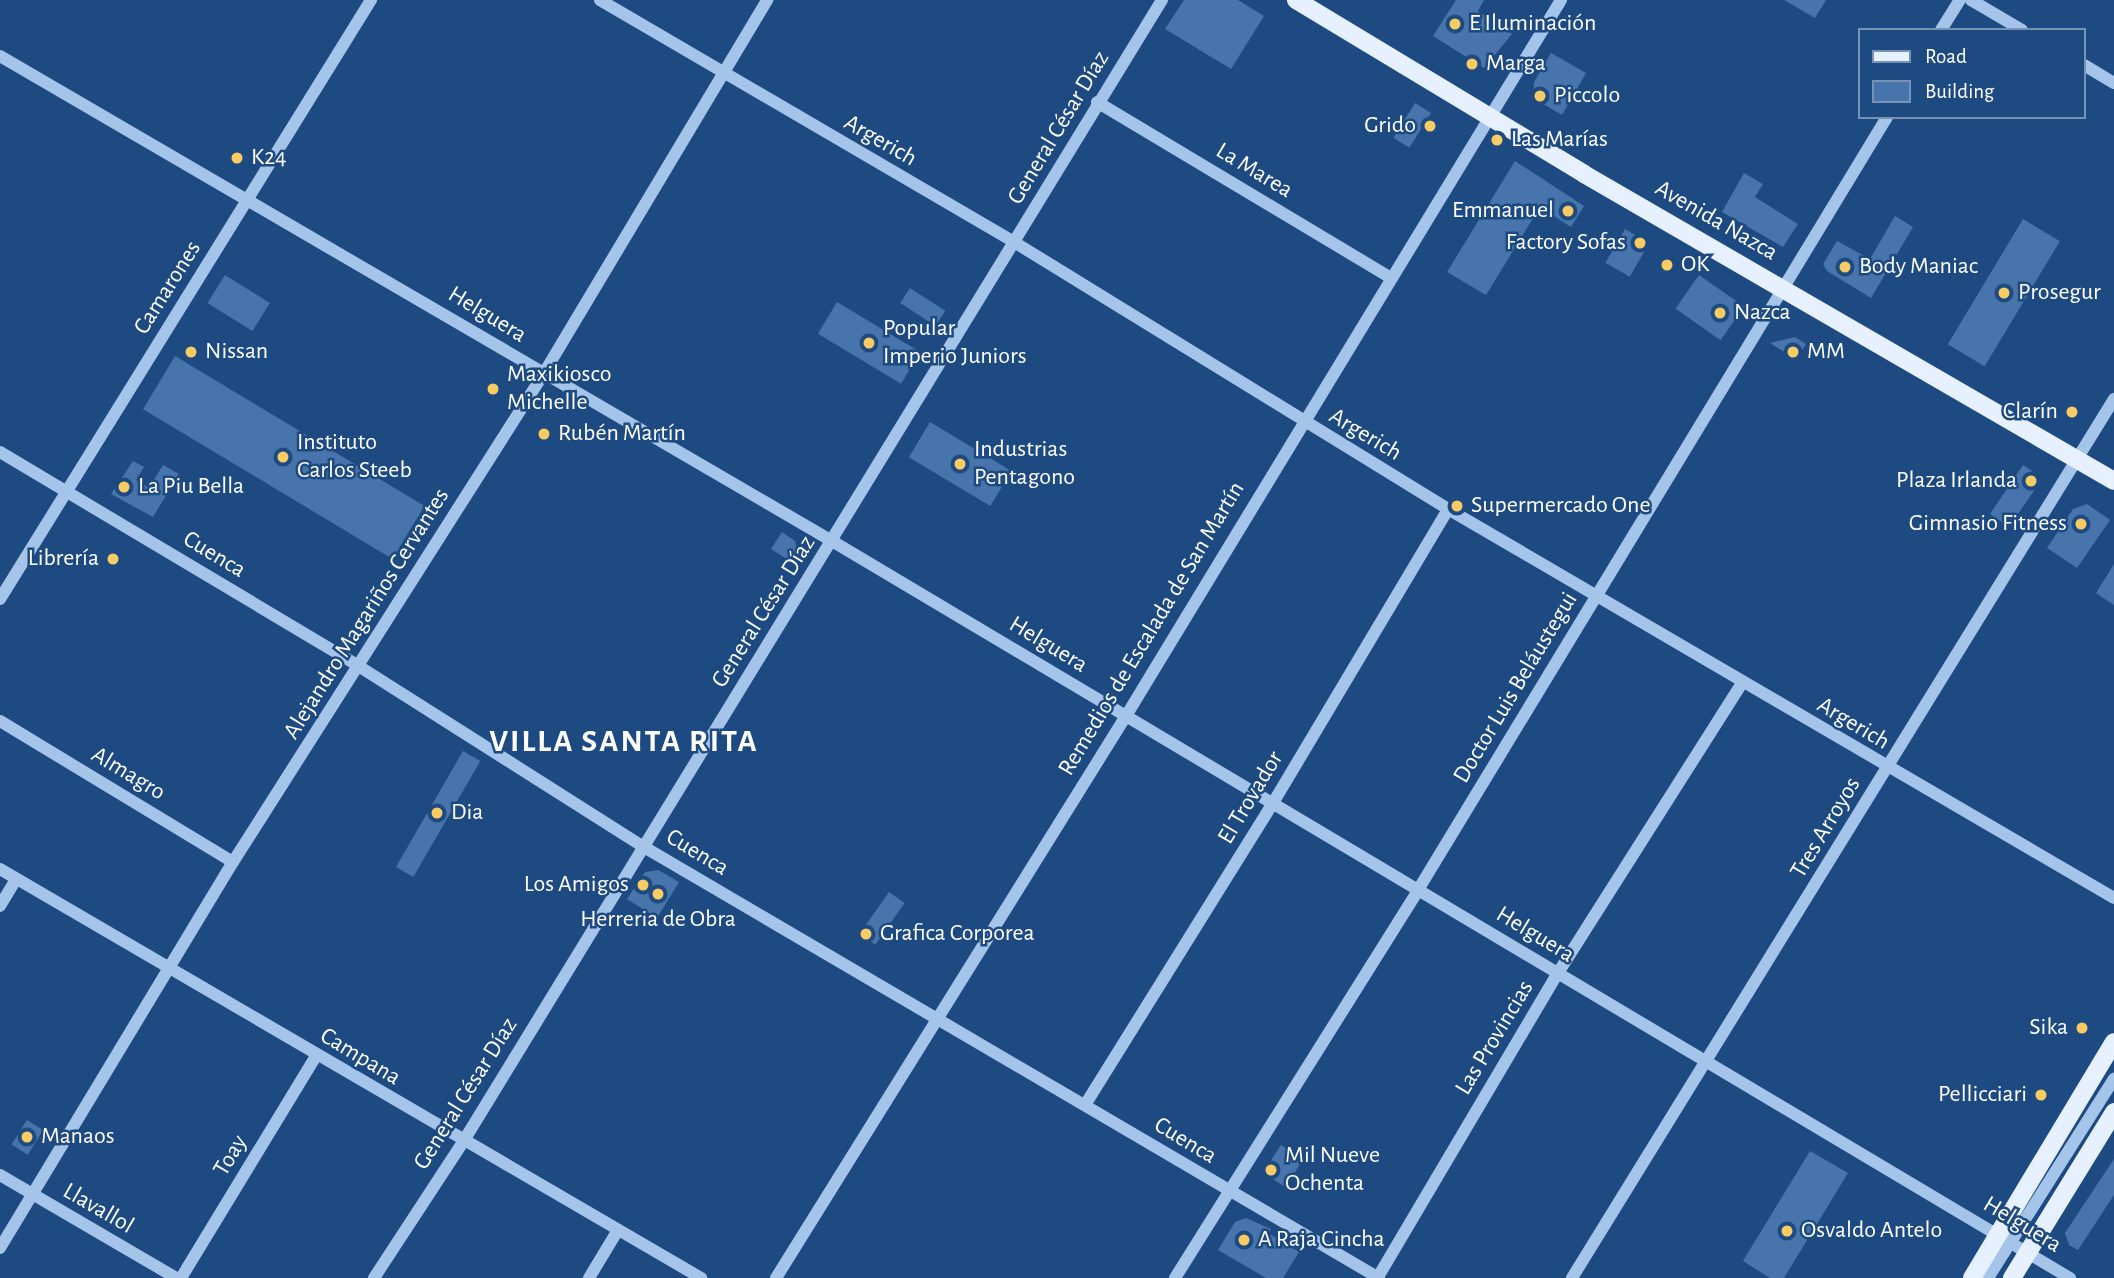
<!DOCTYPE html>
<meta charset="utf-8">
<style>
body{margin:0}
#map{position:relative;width:2114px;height:1278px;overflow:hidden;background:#1e4a82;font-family:"Alegreya Sans",sans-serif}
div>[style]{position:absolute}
.building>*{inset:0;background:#4774ab;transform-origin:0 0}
.minor>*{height:12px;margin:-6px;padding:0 6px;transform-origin:6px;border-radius:6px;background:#a4c4e9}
.major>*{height:18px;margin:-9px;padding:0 9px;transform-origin:9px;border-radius:9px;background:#e7f0fe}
.dots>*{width:19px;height:19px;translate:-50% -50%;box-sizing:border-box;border:4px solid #1e4a82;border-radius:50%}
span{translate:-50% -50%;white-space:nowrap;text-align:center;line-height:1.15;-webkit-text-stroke:5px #1e4a82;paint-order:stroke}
.poi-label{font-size:24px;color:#fff}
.left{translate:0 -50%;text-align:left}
.right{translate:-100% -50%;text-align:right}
.street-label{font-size:24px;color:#fff}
.district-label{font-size:32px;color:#fff;font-weight:700;letter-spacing:2px}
.legend{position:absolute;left:1858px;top:28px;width:228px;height:91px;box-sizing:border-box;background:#1e4a82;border:2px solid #7892b4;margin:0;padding:9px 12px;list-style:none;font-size:21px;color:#fff}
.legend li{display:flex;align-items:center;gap:14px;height:35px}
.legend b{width:35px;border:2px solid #7892b4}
</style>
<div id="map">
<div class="building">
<i style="clip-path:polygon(1184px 0,1238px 0,1264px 16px,1231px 69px,1165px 29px)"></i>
<i style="clip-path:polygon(1456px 0,1484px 0,1478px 11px,1512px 34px,1484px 68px,1433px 36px)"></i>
<i style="clip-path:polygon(1784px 0,1826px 0,1815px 18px)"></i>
<i style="clip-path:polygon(1551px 53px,1586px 73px,1562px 115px,1533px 98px,1534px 82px)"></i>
<i style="left:1415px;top:103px;width:19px;height:41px;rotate:32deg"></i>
<i style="clip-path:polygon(1515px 161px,1584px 206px,1571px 227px,1540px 207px,1486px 295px,1447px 272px)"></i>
<i style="clip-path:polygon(1744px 173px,1763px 184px,1755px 197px,1798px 224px,1783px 247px,1722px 212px)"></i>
<i style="clip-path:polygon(1895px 216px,1913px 227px,1871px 298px,1827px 271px,1823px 264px,1837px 241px,1870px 259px)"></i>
<i style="left:2023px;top:219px;width:43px;height:146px;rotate:31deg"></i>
<i style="left:1625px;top:229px;width:28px;height:39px;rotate:30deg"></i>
<i style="left:225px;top:275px;width:53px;height:33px;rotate:32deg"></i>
<i style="left:1699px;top:275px;width:55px;height:41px;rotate:35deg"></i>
<i style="left:910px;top:288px;width:42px;height:18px;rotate:33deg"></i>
<i style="left:837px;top:302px;width:97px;height:37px;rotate:31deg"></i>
<i style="clip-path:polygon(1795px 337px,1806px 344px,1796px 359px,1770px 343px)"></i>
<i style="left:175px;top:356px;width:291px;height:62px;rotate:31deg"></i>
<i style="left:930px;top:422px;width:95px;height:41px;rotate:31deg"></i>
<i style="clip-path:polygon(133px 461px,144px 467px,136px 480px,149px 488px,163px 465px,179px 474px,153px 517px,111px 494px)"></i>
<i style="clip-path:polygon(2023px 465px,2038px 475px,2040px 482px,2009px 527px,1990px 514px)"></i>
<i style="clip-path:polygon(2087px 504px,2110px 520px,2077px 568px,2047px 548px,2073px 509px)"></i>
<i style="clip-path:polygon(782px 532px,795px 541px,797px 550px,790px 561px,771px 549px)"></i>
<i style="clip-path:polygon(2114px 564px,2114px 605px,2096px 593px)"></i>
<i style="left:463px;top:751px;width:20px;height:134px;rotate:30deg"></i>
<i style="clip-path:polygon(658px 870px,679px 882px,657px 918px,627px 899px,645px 872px)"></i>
<i style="left:889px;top:892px;width:19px;height:51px;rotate:35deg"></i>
<i style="left:27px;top:1120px;width:19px;height:29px;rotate:32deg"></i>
<i style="clip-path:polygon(1281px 1145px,1303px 1160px,1285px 1187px,1268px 1176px,1266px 1168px)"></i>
<i style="clip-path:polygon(1810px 1151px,1848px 1173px,1784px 1278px,1770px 1278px,1743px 1261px)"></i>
<i style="clip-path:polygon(2114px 1159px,2114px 1195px,2078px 1250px,2069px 1245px,2065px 1233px)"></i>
<i style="clip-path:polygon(1246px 1218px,1271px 1229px,1268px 1233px,1299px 1252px,1283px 1278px,1266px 1278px,1218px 1250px,1235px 1222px)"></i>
</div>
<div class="minor">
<i style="left:600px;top:0;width:480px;rotate:30.3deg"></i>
<i style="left:1014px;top:242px;width:510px;rotate:31.6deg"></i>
<i style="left:1448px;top:509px;width:771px;rotate:30.29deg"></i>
<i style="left:1971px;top:0;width:59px;rotate:30.5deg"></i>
<i style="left:1941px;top:30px;width:36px;rotate:-58deg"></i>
<i style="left:0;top:56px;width:963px;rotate:30.24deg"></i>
<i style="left:832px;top:541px;width:1441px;rotate:30.77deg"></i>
<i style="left:2084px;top:65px;width:35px;rotate:31deg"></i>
<i style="left:1097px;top:102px;width:340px;rotate:30.9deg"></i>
<i style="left:0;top:452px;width:419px;rotate:30.8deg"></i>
<i style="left:360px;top:667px;width:336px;rotate:32.4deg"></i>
<i style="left:644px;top:847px;width:852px;rotate:30.39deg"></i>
<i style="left:0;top:599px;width:705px;rotate:-58.23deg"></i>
<i style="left:0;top:721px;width:272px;rotate:31.2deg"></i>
<i style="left:0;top:869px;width:812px;rotate:30.26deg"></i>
<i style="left:0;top:906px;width:31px;rotate:-59deg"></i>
<i style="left:1085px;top:1105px;width:356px;rotate:-58.1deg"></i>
<i style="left:1273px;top:803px;width:342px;rotate:-59.2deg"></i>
<i style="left:0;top:1175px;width:204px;rotate:30.3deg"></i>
<i style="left:0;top:1248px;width:451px;rotate:-58.9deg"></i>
<i style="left:233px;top:862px;width:580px;rotate:-57.54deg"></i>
<i style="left:544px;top:373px;width:435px;rotate:-59.1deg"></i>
<i style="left:1378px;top:1277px;width:353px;rotate:-59.4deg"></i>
<i style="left:1558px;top:973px;width:345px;rotate:-57.6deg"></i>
<i style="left:181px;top:1278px;width:260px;rotate:-58.7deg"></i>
<i style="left:374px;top:1278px;width:163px;rotate:-56.8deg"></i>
<i style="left:463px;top:1142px;width:1339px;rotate:-58.53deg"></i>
<i style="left:589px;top:1278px;width:56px;rotate:-58.9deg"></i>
<i style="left:776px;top:1278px;width:662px;rotate:-58.09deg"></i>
<i style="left:1126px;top:716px;width:838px;rotate:-58.72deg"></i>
<i style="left:1175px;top:1278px;width:458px;rotate:-57.9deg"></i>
<i style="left:1418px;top:890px;width:904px;rotate:-58.75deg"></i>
<i style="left:1572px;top:1278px;width:1033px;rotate:-58.34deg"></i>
<i style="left:1988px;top:1278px;width:236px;rotate:-57.7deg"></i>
</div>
<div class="major">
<i style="left:1296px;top:0;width:336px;rotate:31.1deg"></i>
<i style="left:1584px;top:174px;width:612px;rotate:30.08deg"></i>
<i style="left:1972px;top:1278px;width:275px;rotate:-59deg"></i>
<i style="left:2012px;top:1278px;width:195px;rotate:-58.4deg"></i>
</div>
<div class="dots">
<i style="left:1455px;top:24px;background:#f8cc63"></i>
<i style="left:1472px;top:64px;background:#f8cc63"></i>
<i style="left:1540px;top:96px;background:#f8cc63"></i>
<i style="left:1430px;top:126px;background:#f8cc63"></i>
<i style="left:1497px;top:140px;background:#f8cc63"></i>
<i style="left:237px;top:158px;background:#f8cc63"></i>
<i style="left:1568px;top:211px;background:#f8cc63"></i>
<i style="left:1640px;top:243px;background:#f8cc63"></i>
<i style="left:1667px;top:265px;background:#f8cc63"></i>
<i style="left:1845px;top:267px;background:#f8cc63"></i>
<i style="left:2004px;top:293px;background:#f8cc63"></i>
<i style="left:1720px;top:313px;background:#f8cc63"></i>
<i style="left:869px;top:343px;background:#f8cc63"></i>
<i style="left:191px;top:352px;background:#f8cc63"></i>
<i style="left:1793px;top:352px;background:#f8cc63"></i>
<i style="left:493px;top:389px;background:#f8cc63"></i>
<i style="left:2072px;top:412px;background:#f8cc63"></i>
<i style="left:544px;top:434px;background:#f8cc63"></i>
<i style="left:283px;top:457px;background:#f8cc63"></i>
<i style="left:960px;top:464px;background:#f8cc63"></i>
<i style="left:2031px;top:481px;background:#f8cc63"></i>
<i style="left:124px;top:487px;background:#f8cc63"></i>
<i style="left:1457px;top:506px;background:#f8cc63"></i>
<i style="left:2081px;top:524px;background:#f8cc63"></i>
<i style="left:113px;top:559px;background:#f8cc63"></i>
<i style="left:437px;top:813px;background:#f8cc63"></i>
<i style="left:643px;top:885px;background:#f8cc63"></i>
<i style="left:658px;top:894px;background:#f8cc63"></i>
<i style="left:866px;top:934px;background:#f8cc63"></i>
<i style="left:2082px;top:1028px;background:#f8cc63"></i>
<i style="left:2041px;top:1095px;background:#f8cc63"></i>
<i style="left:27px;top:1137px;background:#f8cc63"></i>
<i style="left:1271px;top:1170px;background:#f8cc63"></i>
<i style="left:1787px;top:1231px;background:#f8cc63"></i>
<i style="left:1244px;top:1240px;background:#f8cc63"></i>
</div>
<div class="poi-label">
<span class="left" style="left:1469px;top:24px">E Iluminación</span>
<span class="left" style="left:1486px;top:64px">Marga</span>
<span class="left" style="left:1554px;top:96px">Piccolo</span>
<span class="right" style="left:1416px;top:126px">Grido</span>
<span class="left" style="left:1511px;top:140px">Las Marías</span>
<span class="left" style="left:251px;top:158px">K24</span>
<span class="right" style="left:1554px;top:211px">Emmanuel</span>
<span class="right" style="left:1626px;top:243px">Factory Sofas</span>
<span class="left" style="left:1681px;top:265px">OK</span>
<span class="left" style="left:1859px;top:267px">Body Maniac</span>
<span class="left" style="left:2018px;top:293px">Prosegur</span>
<span class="left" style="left:1734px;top:313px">Nazca</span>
<span class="left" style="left:883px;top:343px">Popular<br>Imperio Juniors</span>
<span class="left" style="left:205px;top:352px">Nissan</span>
<span class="left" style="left:1807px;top:352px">MM</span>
<span class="left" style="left:507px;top:389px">Maxikiosco<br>Michelle</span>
<span class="right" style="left:2058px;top:412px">Clarín</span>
<span class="left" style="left:558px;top:434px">Rubén Martín</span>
<span class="left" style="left:297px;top:457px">Instituto<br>Carlos Steeb</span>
<span class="left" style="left:974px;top:464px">Industrias<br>Pentagono</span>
<span class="right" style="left:2017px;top:481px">Plaza Irlanda</span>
<span class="left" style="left:138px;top:487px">La Piu Bella</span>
<span class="left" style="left:1471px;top:506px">Supermercado One</span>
<span class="right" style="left:2067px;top:524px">Gimnasio Fitness</span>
<span class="right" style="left:99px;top:559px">Librería</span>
<span class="left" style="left:451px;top:813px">Dia</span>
<span class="right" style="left:629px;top:885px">Los Amigos</span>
<span style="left:658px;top:920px">Herreria de Obra</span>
<span class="left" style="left:880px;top:934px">Grafica Corporea</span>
<span class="right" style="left:2068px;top:1028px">Sika</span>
<span class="right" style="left:2027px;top:1095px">Pellicciari</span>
<span class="left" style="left:41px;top:1137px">Manaos</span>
<span class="left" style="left:1285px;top:1170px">Mil Nueve<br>Ochenta</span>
<span class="left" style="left:1801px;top:1231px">Osvaldo Antelo</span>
<span class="left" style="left:1258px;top:1240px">A Raja Cincha</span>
</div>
<div class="street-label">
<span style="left:1059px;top:128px;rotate:-59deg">General César Díaz</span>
<span style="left:880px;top:141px;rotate:30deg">Argerich</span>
<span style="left:1254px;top:171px;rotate:31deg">La Marea</span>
<span style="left:1716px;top:221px;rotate:30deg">Avenida Nazca</span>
<span style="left:168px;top:288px;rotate:-58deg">Camarones</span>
<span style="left:487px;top:315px;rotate:31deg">Helguera</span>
<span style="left:1365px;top:435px;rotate:31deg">Argerich</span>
<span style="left:214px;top:555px;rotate:31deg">Cuenca</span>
<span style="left:764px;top:612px;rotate:-58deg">General César Díaz</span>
<span style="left:367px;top:614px;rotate:-58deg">Alejandro Magariños Cervantes</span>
<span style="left:1152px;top:629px;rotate:-59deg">Remedios de Escalada de San Martín</span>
<span style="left:1048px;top:645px;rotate:31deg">Helguera</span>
<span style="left:1516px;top:688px;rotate:-59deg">Doctor Luis Beláustegui</span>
<span style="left:1853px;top:724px;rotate:31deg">Argerich</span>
<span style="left:128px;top:774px;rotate:31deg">Almagro</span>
<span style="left:1251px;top:798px;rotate:-59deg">El Trovador</span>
<span style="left:1826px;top:828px;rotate:-59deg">Tres Arroyos</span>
<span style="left:697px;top:853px;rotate:31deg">Cuenca</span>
<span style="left:1535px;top:935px;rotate:31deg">Helguera</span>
<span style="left:1495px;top:1038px;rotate:-59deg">Las Provincias</span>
<span style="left:360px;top:1057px;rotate:31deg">Campana</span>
<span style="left:466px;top:1094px;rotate:-58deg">General César Díaz</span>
<span style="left:1185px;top:1141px;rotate:31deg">Cuenca</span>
<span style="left:231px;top:1156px;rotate:-59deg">Toay</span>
<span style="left:98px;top:1209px;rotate:30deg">Llavallol</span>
<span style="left:2022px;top:1225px;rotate:31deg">Helguera</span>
</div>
<div class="district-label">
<span style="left:624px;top:741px">VILLA SANTA RITA</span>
</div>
<ul class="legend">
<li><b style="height:9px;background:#e7f0fe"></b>Road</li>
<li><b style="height:19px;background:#4774ab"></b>Building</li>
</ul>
</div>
